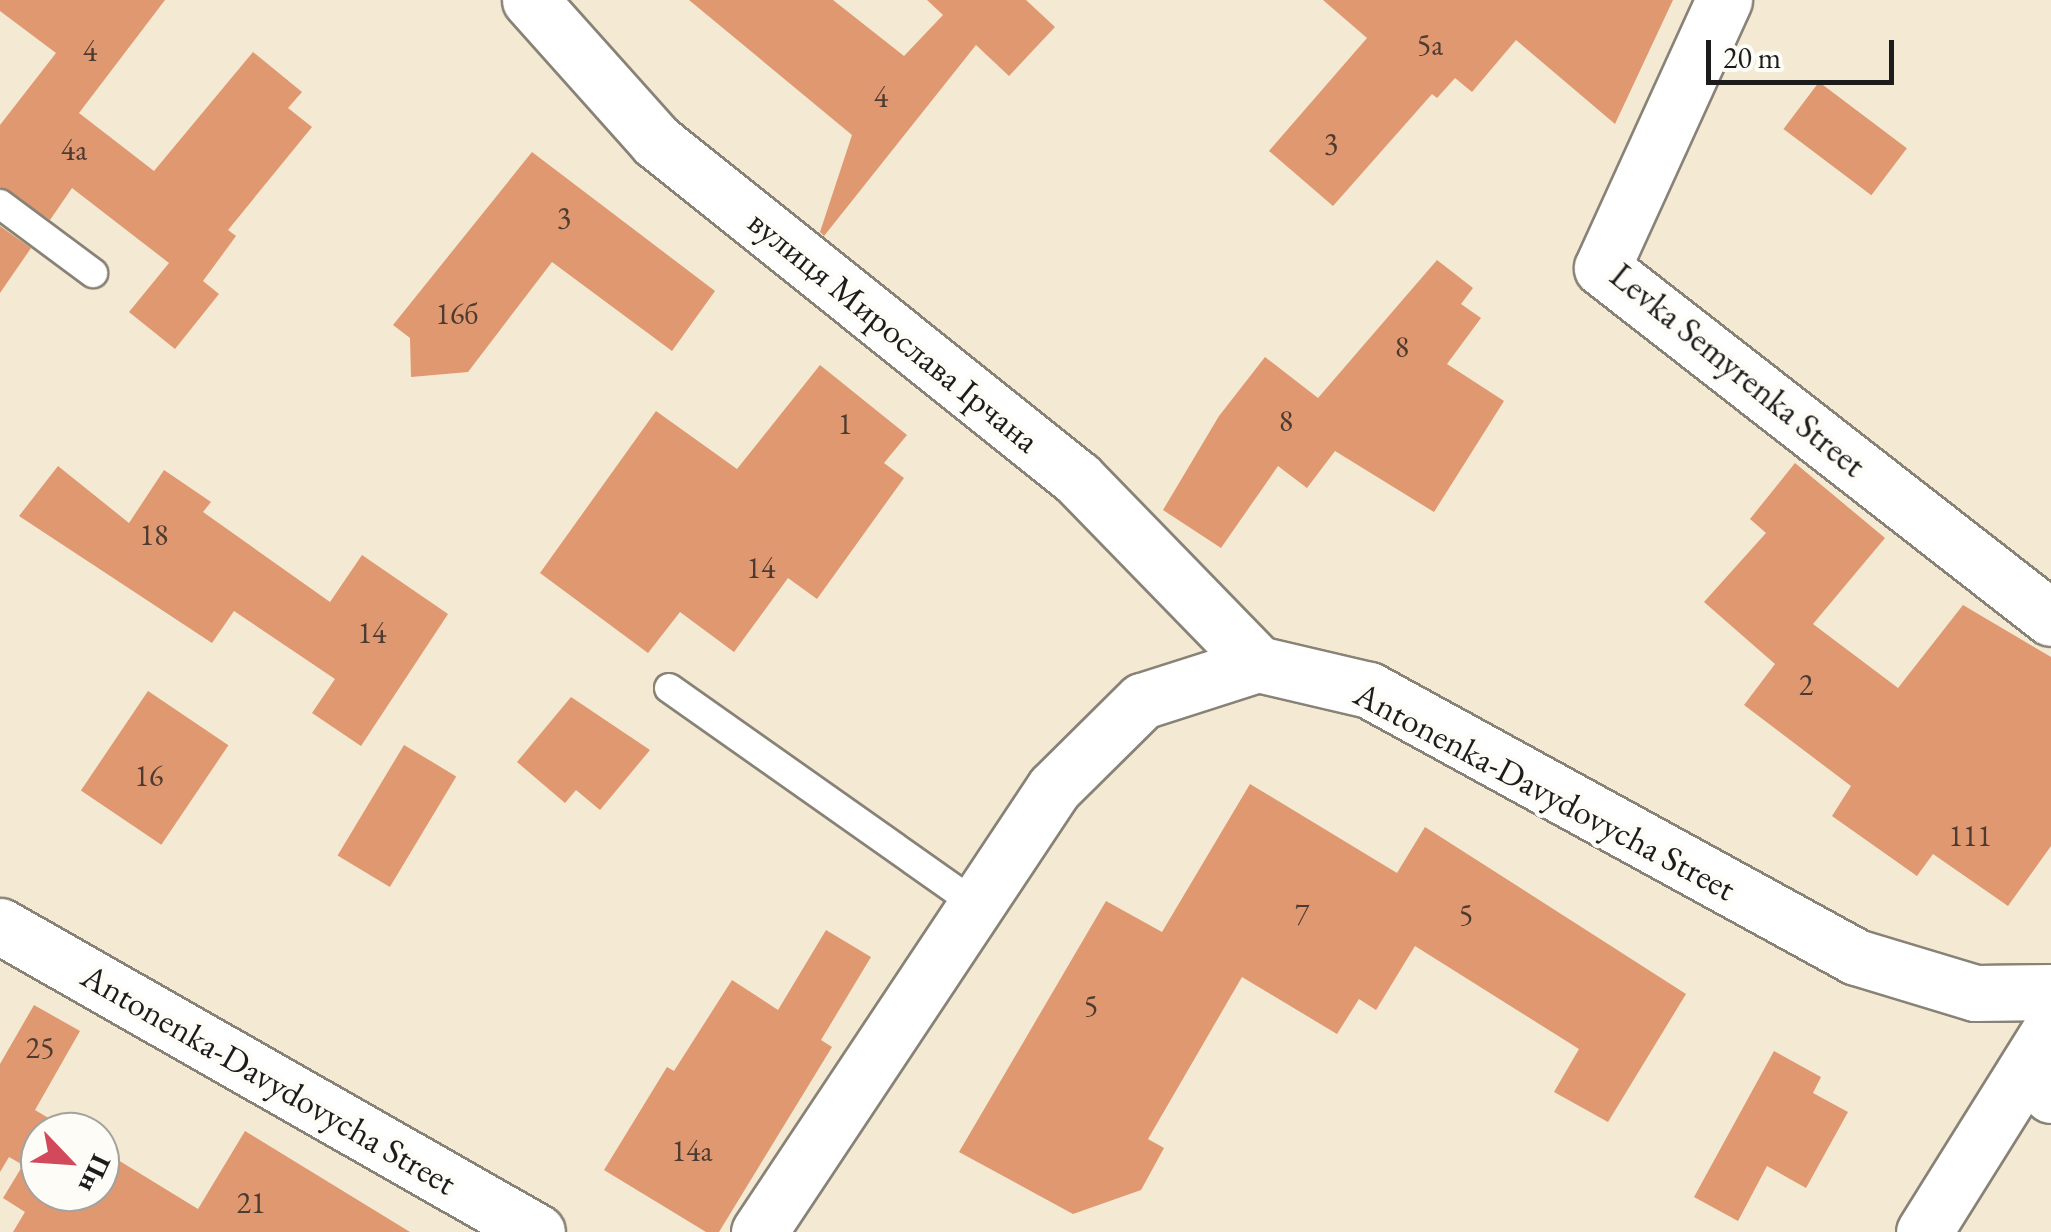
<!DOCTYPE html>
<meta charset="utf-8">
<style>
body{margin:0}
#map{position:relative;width:2051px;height:1232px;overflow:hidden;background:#f4e9d2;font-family:"EB Garamond",serif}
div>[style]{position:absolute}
.building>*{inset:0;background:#e09871;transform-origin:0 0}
.roads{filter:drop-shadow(2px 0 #888277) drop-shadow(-2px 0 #888277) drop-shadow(0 2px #888277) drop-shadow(0 -2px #888277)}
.lane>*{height:28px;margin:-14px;padding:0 14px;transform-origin:14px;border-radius:14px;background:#fff}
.street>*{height:55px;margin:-27.5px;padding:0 27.5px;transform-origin:27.5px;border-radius:27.5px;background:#fff}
.secondary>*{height:55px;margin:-27.5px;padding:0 27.5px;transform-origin:27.5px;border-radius:27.5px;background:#fff}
.primary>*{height:55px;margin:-27.5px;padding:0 27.5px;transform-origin:27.5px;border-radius:27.5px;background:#fff}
span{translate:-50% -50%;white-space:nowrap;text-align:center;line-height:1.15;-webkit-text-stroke:9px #fdfcf7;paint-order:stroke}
.number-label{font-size:30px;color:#4d3b31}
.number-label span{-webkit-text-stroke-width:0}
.street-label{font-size:35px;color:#1c1c1c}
.north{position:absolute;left:20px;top:1112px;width:100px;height:100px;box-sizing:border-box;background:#fdfcf7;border:2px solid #a3a29f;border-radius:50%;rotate:115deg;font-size:28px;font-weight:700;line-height:40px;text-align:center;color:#1c1c1c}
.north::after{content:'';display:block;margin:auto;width:35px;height:45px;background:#d1495b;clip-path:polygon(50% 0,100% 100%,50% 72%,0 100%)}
.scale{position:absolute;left:1706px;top:40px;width:188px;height:45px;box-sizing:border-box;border:5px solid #1c1c1c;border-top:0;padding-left:12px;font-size:30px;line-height:35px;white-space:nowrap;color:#1c1c1c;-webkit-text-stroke:8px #fdfcf7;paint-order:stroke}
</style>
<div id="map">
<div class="building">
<i style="clip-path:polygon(0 0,165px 0,79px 113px,154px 171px,253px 52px,302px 92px,288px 108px,312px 127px,228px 230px,236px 236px,203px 281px,219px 294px,175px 349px,129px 312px,169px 263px,72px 188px,50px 220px,0 187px,0 125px,56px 53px,0 11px)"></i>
<i style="clip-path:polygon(689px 0,833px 0,904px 56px,943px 15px,927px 0,1026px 0,1055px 27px,1009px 76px,976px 45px,824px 236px,820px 232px,852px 135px)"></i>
<i style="clip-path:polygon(1323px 0,1673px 0,1615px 124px,1516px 40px,1472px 92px,1455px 78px,1437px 98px,1432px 94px,1333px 206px,1269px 151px,1367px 38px)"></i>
<i style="left:1819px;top:82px;width:110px;height:59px;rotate:37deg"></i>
<i style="clip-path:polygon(532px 152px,715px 291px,672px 351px,552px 262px,468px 372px,411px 377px,410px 338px,393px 325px)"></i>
<i style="clip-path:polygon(0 226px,31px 248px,0 293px)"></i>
<i style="clip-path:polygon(1437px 260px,1473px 288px,1461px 304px,1481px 318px,1447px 364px,1504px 401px,1434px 512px,1335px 451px,1307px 488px,1278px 466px,1221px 548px,1163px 510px,1219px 416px,1265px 357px,1318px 398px)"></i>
<i style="clip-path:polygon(820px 365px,907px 435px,884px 463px,904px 478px,817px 599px,788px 578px,734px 652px,680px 612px,648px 653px,540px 573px,656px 411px,737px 469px)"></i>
<i style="clip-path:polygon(1795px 463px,1885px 538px,1813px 624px,1898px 688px,1963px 605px,2051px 657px,2051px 846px,2008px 906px,1933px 854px,1917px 876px,1832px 816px,1851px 786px,1744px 705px,1775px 664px,1704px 602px,1766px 533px,1750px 519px)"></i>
<i style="clip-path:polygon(58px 466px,129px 523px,164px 470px,211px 502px,203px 512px,330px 602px,362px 555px,448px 614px,361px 746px,312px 713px,335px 679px,234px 611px,212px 643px,19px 516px)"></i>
<i style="left:148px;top:691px;width:97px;height:120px;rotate:34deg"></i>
<i style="clip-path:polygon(571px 697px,650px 750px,600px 810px,576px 790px,565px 803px,517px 762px)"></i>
<i style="left:404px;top:745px;width:61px;height:129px;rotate:31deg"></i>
<i style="clip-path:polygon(1250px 784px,1397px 873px,1425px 827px,1686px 994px,1608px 1122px,1554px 1092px,1579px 1049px,1415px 946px,1376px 1010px,1359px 999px,1337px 1034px,1242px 977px,1148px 1139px,1164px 1148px,1141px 1190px,1073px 1214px,959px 1152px,1106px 901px,1162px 932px)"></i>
<i style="clip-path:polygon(826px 930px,871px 957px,821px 1040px,832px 1047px,719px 1232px,706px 1232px,604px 1170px,667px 1067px,674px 1071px,732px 980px,778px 1010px)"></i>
<i style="clip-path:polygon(34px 1005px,80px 1031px,35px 1110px,72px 1132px,40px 1132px,40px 1192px,100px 1192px,100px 1149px,198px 1209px,245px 1131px,410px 1232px,13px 1232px,25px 1212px,3px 1198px,23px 1165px,9px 1157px,0 1172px,0 1064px)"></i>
<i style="clip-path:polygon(1774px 1051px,1821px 1077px,1813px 1093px,1848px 1112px,1806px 1188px,1767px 1166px,1738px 1221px,1694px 1197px)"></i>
</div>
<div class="roads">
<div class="lane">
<i style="left:0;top:204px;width:116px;rotate:36.6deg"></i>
<i style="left:669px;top:688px;width:378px;rotate:35.2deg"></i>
</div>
<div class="street">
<i style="left:530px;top:0;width:189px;rotate:48.2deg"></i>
<i style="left:656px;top:141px;width:541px;rotate:38.69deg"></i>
<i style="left:1078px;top:479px;width:258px;rotate:45.8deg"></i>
<i style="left:1724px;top:0;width:294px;rotate:114.5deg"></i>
<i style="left:1602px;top:268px;width:569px;rotate:37.94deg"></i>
<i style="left:0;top:926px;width:618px;rotate:29.68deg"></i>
<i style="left:759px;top:1232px;width:533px;rotate:-56.4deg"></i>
<i style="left:1054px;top:788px;width:124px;rotate:-44.7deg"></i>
<i style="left:1142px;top:701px;width:122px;rotate:-17.7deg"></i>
<i style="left:1258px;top:664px;width:114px;rotate:13.2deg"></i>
<i style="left:1369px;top:690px;width:555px;rotate:28.73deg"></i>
<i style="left:1856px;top:957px;width:124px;rotate:16.8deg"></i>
<i style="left:1975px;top:993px;width:76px;rotate:-0.8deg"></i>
</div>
<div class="secondary">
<i style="left:1924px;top:1232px;width:239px;rotate:-58deg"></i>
</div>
<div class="primary">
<i style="left:2051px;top:1058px;width:37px;rotate:90deg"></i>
</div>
</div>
<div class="number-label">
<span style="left:1430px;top:45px">5а</span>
<span style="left:90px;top:51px">4</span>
<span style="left:881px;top:97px">4</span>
<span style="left:1331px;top:144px">3</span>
<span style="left:74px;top:150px">4а</span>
<span style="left:564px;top:218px">3</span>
<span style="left:457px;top:314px">16б</span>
<span style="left:1402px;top:347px">8</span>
<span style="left:1286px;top:421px">8</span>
<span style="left:845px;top:424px">1</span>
<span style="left:154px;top:535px">18</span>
<span style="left:761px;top:568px">14</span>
<span style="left:372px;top:633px">14</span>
<span style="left:1806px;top:685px">2</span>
<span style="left:149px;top:776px">16</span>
<span style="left:1970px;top:836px">111</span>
<span style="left:1302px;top:914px">7</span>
<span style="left:1466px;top:915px">5</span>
<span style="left:1091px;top:1006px">5</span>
<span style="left:40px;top:1048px">25</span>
<span style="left:692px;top:1151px">14а</span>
<span style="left:251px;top:1203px">21</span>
</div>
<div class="street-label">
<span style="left:894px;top:331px;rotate:39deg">вулиця Мирослава Ірчана</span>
<span style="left:1738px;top:370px;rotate:39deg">Levka Semyrenka Street</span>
<span style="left:1545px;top:791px;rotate:28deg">Antonenka-Davydovycha Street</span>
<span style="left:269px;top:1079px;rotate:30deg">Antonenka-Davydovycha Street</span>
</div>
<div class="north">Пн</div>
<div class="scale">20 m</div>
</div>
